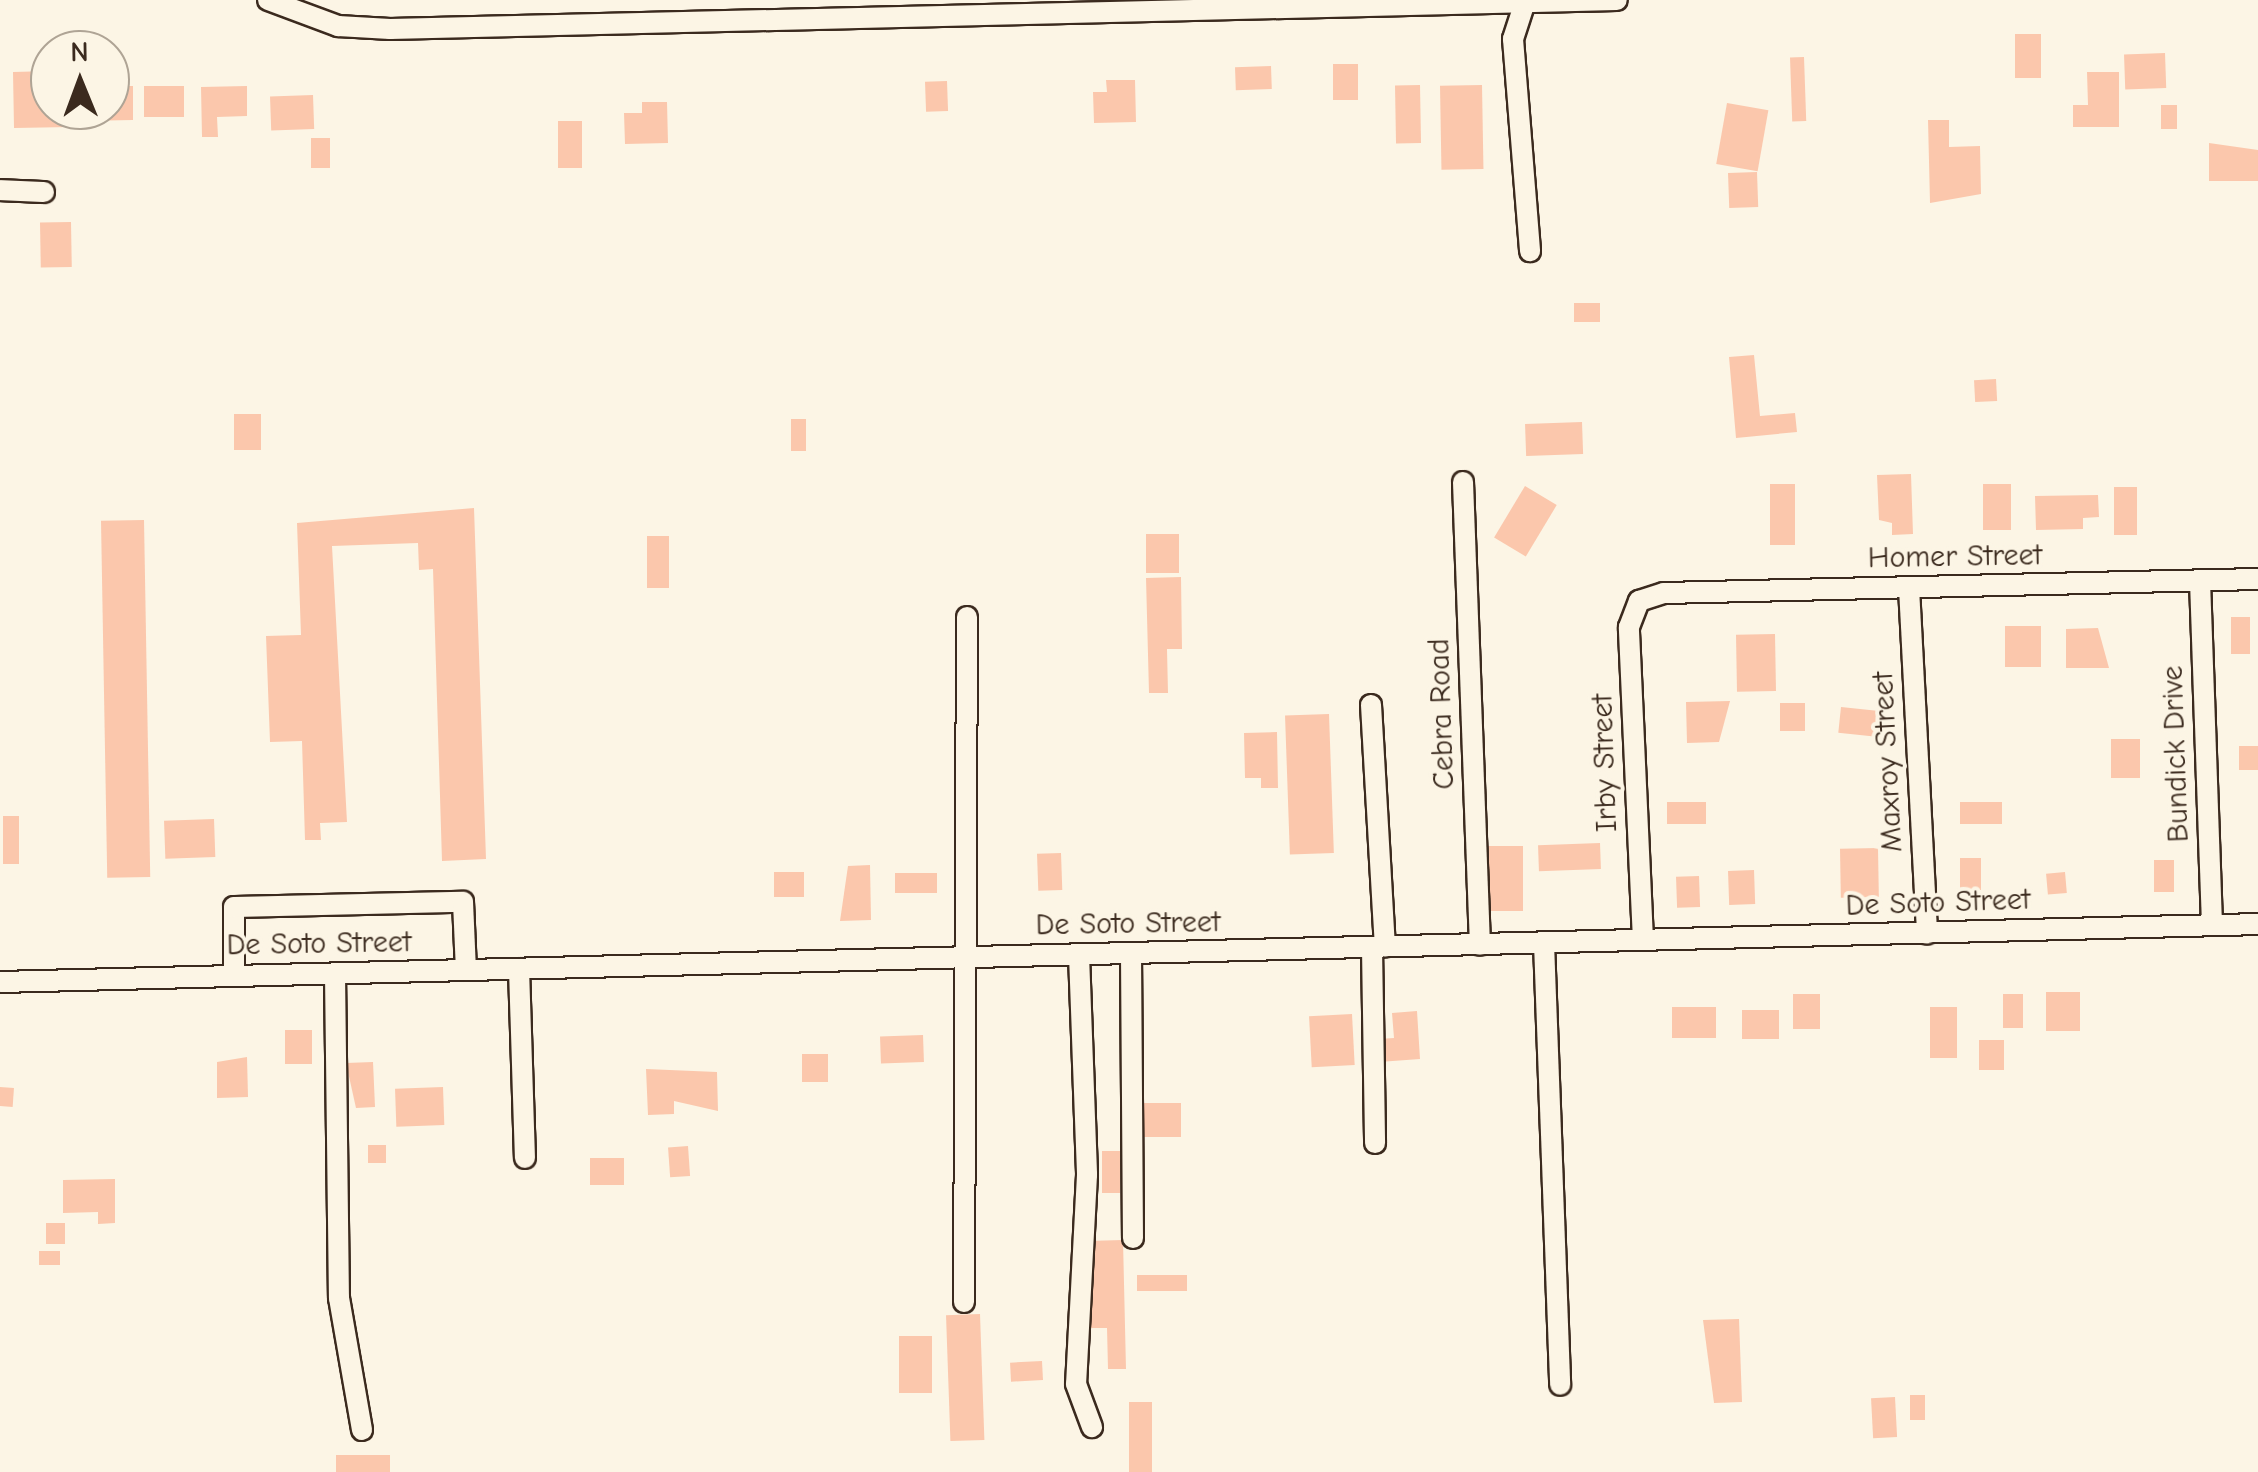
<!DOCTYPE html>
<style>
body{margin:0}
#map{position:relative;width:2258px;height:1472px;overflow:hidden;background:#fcf5e5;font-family:"Comic Neue",sans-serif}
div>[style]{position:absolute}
.building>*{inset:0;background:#fbc7ac;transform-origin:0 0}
.roads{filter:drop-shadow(2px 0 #3b2a1e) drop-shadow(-2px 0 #3b2a1e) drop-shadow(0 2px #3b2a1e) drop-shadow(0 -2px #3b2a1e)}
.minor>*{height:20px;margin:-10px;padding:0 10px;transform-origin:10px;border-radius:10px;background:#fcf5e5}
span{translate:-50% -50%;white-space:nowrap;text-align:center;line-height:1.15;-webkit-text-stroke:8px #fcf5e5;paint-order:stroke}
.street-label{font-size:30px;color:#3b2a1e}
.north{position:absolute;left:30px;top:30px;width:100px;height:100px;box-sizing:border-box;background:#fcf5e5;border:2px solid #afa495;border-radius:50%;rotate:359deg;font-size:28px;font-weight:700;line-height:40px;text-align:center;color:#3b2a1e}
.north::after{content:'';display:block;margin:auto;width:35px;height:45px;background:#3b2a1e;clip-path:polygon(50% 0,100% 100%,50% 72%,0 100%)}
</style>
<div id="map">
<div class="building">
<i style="left:2015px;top:34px;width:26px;height:44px"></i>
<i style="left:2165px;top:53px;width:35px;height:41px;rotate:88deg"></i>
<i style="left:1804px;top:57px;width:64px;height:14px;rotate:88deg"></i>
<i style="left:1358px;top:64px;width:36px;height:25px;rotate:90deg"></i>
<i style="left:1271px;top:66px;width:23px;height:36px;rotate:88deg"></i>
<i style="clip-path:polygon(50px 71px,50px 110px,71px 110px,71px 127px,14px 128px,13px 72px)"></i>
<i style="clip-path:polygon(2087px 72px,2119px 72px,2119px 127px,2073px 127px,2073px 105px,2088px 105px)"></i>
<i style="clip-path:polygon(1106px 80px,1135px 80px,1136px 122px,1094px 123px,1093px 92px,1107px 92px)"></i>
<i style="left:947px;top:81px;width:30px;height:22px;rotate:88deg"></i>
<i style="left:1420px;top:85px;width:58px;height:25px;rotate:89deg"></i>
<i style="left:1482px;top:85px;width:84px;height:42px;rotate:89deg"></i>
<i style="clip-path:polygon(110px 86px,133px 86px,133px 120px,83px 121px,82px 110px,110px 110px)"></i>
<i style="left:184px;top:86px;width:31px;height:40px;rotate:90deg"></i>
<i style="clip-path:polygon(247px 86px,247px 116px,217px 117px,218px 137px,202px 137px,201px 87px)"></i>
<i style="left:313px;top:95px;width:34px;height:43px;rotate:88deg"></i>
<i style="clip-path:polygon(642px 102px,667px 102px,668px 143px,625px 144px,624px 113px,642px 113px)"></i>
<i style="left:1727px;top:103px;width:42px;height:62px;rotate:10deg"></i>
<i style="left:2177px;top:105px;width:24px;height:16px;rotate:90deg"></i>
<i style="clip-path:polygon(1928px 120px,1949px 120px,1949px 147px,1980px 146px,1981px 194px,1930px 203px)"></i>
<i style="left:582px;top:121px;width:47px;height:24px;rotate:90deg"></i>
<i style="left:330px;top:138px;width:30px;height:19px;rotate:90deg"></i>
<i style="clip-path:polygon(2209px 143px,2258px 150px,2258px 181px,2209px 181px)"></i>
<i style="left:1757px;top:172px;width:35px;height:29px;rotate:88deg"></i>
<i style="left:71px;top:222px;width:45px;height:31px;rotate:89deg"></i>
<i style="left:1574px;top:303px;width:26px;height:19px"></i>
<i style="clip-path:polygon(1754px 355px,1760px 416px,1795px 413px,1797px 432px,1736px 438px,1729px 357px)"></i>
<i style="left:1996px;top:379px;width:22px;height:22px;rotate:87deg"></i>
<i style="left:261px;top:414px;width:36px;height:27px;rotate:90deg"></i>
<i style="left:791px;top:419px;width:15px;height:32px"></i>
<i style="left:1582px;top:422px;width:32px;height:57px;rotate:88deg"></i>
<i style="clip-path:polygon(1911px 474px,1913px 534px,1892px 535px,1892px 523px,1879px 520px,1877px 475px)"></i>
<i style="left:1770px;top:484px;width:25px;height:61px"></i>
<i style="left:1983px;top:484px;width:28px;height:46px"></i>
<i style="left:1525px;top:486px;width:37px;height:60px;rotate:31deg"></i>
<i style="left:2114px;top:487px;width:23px;height:48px"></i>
<i style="clip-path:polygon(2098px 495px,2099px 517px,2083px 518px,2083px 529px,2036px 530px,2035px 496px)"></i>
<i style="clip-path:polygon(474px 508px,486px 859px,442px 861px,433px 569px,419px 570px,418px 543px,332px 546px,347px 822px,320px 823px,321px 840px,305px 840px,302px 741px,270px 742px,266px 636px,301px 635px,297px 523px)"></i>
<i style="left:144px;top:520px;width:357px;height:43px;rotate:89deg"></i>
<i style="left:1146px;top:534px;width:33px;height:39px"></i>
<i style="left:647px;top:536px;width:22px;height:52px"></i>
<i style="clip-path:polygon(1181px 577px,1182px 649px,1167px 649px,1168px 693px,1149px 693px,1146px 578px)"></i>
<i style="left:2231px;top:617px;width:19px;height:37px"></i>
<i style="left:2041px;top:626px;width:41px;height:36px;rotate:90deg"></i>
<i style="clip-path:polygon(2098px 628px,2109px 668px,2066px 668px,2066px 629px)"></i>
<i style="left:1775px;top:634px;width:57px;height:39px;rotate:89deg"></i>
<i style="clip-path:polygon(1730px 701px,1719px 742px,1687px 743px,1686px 702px)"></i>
<i style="left:1805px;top:703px;width:28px;height:25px;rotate:90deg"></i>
<i style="left:1841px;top:707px;width:36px;height:26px;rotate:6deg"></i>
<i style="left:1329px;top:714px;width:139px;height:44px;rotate:88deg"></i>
<i style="clip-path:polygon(1277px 732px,1278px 788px,1261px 788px,1261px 778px,1245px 778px,1244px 733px)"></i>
<i style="left:2111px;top:739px;width:29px;height:39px"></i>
<i style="left:2239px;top:746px;width:19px;height:24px"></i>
<i style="left:1706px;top:802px;width:22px;height:39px;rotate:90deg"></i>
<i style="left:1960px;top:802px;width:42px;height:22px"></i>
<i style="left:19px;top:816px;width:48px;height:16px;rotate:90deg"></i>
<i style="left:214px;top:819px;width:38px;height:50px;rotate:88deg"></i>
<i style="left:1600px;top:843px;width:26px;height:62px;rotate:88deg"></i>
<i style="left:1488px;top:846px;width:35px;height:65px"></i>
<i style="left:1878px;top:848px;width:49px;height:38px;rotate:89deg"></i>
<i style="left:1061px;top:853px;width:37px;height:24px;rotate:88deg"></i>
<i style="left:1960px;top:858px;width:21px;height:32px"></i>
<i style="left:2154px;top:860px;width:20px;height:32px"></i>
<i style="clip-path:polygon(870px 865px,871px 920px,840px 921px,848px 866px)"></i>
<i style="left:1754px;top:870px;width:34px;height:26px;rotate:88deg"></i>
<i style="left:804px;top:872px;width:25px;height:30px;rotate:90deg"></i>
<i style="left:2065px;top:872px;width:21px;height:19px;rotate:85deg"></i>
<i style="left:895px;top:873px;width:42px;height:20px"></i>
<i style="left:1699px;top:876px;width:31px;height:23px;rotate:88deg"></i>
<i style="left:2080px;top:992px;width:39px;height:34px;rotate:90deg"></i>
<i style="left:1820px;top:994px;width:35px;height:27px;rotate:90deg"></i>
<i style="left:2023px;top:994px;width:34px;height:20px;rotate:90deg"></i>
<i style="left:1672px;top:1007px;width:44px;height:31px"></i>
<i style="left:1930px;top:1007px;width:27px;height:51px"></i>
<i style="left:1742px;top:1010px;width:37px;height:29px"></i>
<i style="clip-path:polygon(1417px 1011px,1420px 1059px,1379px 1062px,1378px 1039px,1394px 1038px,1392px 1013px)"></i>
<i style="left:1352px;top:1014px;width:51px;height:43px;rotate:87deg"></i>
<i style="left:285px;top:1030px;width:27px;height:34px"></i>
<i style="left:923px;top:1035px;width:27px;height:43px;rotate:88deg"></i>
<i style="left:1979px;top:1040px;width:25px;height:30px"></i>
<i style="left:802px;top:1054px;width:26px;height:28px"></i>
<i style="clip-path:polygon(247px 1057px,248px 1097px,217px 1098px,217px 1062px)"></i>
<i style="clip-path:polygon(373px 1062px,375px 1107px,356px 1108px,346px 1063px)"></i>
<i style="clip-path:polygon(646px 1069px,717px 1072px,718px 1111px,674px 1101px,674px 1114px,648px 1115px)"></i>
<i style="left:0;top:1087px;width:14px;height:19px;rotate:4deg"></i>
<i style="left:443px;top:1087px;width:38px;height:48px;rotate:88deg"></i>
<i style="left:1181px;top:1103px;width:34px;height:50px;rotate:90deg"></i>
<i style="left:368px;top:1145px;width:18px;height:18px"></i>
<i style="left:688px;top:1146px;width:30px;height:20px;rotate:86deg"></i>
<i style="left:1102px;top:1151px;width:18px;height:42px"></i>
<i style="left:590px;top:1158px;width:34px;height:27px"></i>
<i style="clip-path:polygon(115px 1179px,115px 1223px,98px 1224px,98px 1212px,63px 1213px,63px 1180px)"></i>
<i style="left:46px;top:1223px;width:19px;height:21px"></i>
<i style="clip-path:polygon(1123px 1240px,1126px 1369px,1108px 1369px,1107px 1328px,1089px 1328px,1087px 1241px)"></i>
<i style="left:39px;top:1251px;width:21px;height:14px"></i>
<i style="left:1187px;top:1275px;width:16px;height:50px;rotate:90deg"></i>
<i style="left:980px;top:1314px;width:126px;height:34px;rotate:88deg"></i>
<i style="clip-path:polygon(1739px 1319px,1742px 1402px,1714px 1403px,1703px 1320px)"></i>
<i style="left:899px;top:1336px;width:33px;height:57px"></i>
<i style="left:1042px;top:1361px;width:19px;height:32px;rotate:87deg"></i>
<i style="left:1910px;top:1395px;width:15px;height:25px"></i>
<i style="left:1895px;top:1397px;width:40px;height:24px;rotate:87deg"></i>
<i style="left:1129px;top:1402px;width:23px;height:70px"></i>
<i style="left:390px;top:1455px;width:17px;height:54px;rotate:90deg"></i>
</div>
<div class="roads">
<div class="minor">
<i style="left:268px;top:0;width:75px;rotate:20.4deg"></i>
<i style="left:338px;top:26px;width:52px;rotate:3.3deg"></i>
<i style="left:390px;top:29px;width:1227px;rotate:-1.35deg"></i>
<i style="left:1525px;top:2px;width:39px;rotate:108deg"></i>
<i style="left:1513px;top:39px;width:213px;rotate:85.4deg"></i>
<i style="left:0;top:190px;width:44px;rotate:2.6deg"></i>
<i style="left:1463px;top:482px;width:463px;rotate:87.9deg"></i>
<i style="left:2200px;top:581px;width:344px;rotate:88deg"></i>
<i style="left:1909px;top:588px;width:346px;rotate:87deg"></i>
<i style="left:1371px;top:705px;width:242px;rotate:86.7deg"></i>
<i style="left:1643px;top:940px;width:313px;rotate:-92.6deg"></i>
<i style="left:1629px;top:627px;width:28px;rotate:-69deg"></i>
<i style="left:1639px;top:601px;width:26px;rotate:-18deg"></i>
<i style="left:1664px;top:593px;width:594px;rotate:-1.35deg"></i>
<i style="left:1544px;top:943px;width:442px;rotate:87.9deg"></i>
<i style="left:1372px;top:948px;width:195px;rotate:89.1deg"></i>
<i style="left:1131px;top:954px;width:284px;rotate:89.6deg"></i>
<i style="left:1079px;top:955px;width:220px;rotate:87.9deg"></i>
<i style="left:1087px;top:1175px;width:209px;rotate:93deg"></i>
<i style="left:1076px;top:1384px;width:46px;rotate:69.6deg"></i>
<i style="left:519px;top:969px;width:189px;rotate:88.2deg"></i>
<i style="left:335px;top:974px;width:324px;rotate:89.3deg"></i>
<i style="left:339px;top:1298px;width:134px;rotate:80.1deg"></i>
<i style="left:234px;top:976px;width:69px;rotate:-90deg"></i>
<i style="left:234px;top:907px;width:229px;rotate:-1.3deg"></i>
<i style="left:463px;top:902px;width:68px;rotate:87.5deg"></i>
<i style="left:0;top:982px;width:2259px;rotate:-1.47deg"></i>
<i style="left:964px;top:1302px;width:685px;rotate:-89.75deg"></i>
</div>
</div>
<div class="street-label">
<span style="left:1955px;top:557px;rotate:-1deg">Homer Street</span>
<span style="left:1442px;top:714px;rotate:-92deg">Cebra Road</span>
<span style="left:2176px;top:754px;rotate:-92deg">Bundick Drive</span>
<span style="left:1888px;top:762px;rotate:-93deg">Maxroy Street</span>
<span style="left:1605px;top:763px;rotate:-92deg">Irby Street</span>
<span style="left:1938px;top:903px;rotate:-2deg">De Soto Street</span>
<span style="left:1128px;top:924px;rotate:-1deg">De Soto Street</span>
<span style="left:319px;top:944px;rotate:-1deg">De Soto Street</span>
</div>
<div class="north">N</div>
</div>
